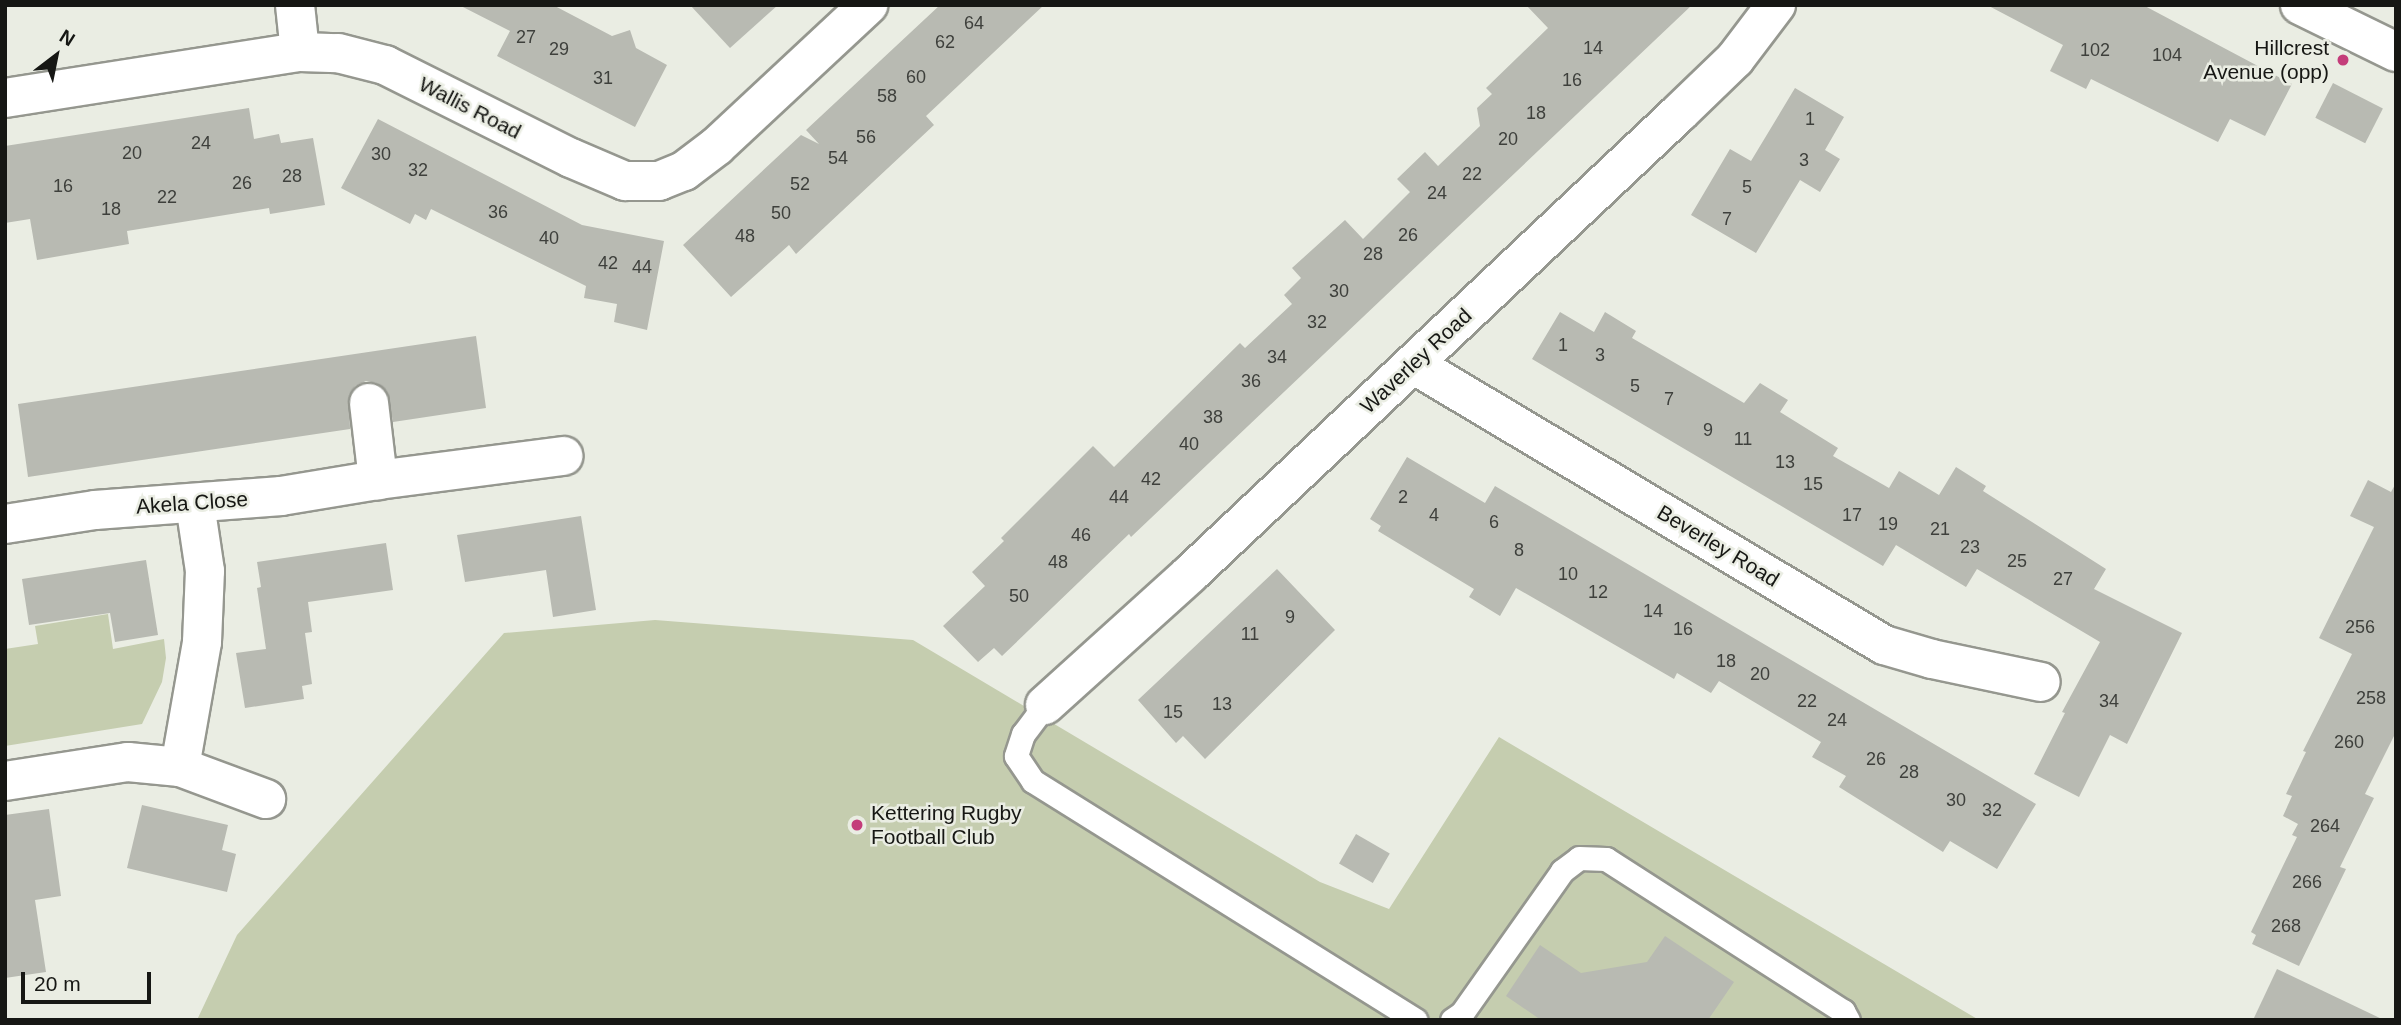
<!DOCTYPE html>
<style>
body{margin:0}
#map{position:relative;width:2401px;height:1025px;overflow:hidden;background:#eaede3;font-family:Helvetica,sans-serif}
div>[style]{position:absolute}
.green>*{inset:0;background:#c5cdaf}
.building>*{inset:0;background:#b8bab2;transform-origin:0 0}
.roads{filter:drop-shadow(2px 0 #95978f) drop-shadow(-2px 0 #95978f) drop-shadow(0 2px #95978f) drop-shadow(0 -2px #95978f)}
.lane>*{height:23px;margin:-11.5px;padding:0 11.5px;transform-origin:11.5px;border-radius:11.5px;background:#fff}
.street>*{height:38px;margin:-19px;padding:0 19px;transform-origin:19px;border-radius:19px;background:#fff}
.dots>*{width:19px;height:19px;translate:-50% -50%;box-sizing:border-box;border:4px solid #eaede3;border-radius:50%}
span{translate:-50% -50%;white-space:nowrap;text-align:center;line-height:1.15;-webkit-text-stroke:5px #eaede3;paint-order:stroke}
.number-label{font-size:18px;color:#3e403c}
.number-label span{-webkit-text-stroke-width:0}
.poi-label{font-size:21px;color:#161714}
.right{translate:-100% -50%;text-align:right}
.left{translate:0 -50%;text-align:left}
.street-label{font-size:21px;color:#161714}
.frame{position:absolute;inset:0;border:7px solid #161714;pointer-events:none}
.north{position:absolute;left:21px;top:21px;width:70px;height:70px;-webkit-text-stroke:5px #eaede3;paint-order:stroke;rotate:32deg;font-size:19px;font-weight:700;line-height:28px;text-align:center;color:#161714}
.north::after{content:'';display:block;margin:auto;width:24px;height:32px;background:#161714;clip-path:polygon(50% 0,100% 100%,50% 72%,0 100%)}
.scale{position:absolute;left:21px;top:972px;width:130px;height:32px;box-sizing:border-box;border:4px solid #161714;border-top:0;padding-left:9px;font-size:21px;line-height:24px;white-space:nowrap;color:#161714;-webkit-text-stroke:5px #eaede3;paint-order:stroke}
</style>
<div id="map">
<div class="green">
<i style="clip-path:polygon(108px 614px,113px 649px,164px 639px,166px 658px,162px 682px,142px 724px,5px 746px,5px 649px,38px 644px,35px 626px)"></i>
<i style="clip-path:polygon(655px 620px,913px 640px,1320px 882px,1389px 909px,1499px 737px,1979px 1020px,197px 1020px,237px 935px,504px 633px)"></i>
</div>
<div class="building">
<i style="clip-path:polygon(459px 5px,553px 5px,612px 36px,630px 30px,636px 48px,667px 65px,635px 127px,497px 56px,510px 31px)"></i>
<i style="clip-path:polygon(690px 5px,778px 5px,730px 48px)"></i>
<i style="clip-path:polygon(940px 5px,1044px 5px,926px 116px,934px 125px,796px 254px,789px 245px,731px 297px,683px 245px,801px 135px,819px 144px,806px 130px)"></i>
<i style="clip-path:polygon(1526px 5px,1692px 5px,1131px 537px,1129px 534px,1002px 656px,994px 648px,978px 662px,943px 626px,985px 586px,972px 572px,1004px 541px,1001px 538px,1093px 446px,1114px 467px,1240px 343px,1245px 348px,1292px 304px,1284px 295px,1301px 278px,1292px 268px,1345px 220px,1363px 239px,1410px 192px,1397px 179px,1425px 152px,1438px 166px,1480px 126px,1477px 108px,1492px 94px,1486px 88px,1548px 28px)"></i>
<i style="clip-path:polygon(1987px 5px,2143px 5px,2292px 84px,2265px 136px,2230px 119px,2218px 142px,2091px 79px,2086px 89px,2050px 71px,2063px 45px)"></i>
<i style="left:2333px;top:83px;width:56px;height:39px;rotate:27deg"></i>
<i style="clip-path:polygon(1795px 88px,1844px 117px,1825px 150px,1840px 159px,1820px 192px,1800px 180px,1756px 253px,1691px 215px,1730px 149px,1751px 161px)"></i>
<i style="clip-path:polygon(249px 108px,254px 139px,279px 134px,281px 143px,313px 138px,325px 205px,270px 214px,269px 208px,127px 231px,129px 244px,37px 260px,30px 219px,5px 223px,5px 146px)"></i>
<i style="clip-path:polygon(378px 119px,582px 225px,664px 241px,647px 330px,614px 322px,617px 304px,584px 298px,586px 286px,431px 209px,426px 220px,415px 214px,410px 224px,341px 188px)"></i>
<i style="clip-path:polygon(1560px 312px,1594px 332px,1605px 312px,1636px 331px,1632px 338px,1744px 403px,1760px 383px,1788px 400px,1780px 412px,1838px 448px,1833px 456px,1889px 488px,1899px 471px,1939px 495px,1956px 467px,1986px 486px,1983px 491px,2106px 569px,2094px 589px,2182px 633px,2127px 744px,2110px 735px,2079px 797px,2034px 774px,2065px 713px,2062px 712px,2100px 642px,1977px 569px,1966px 587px,1896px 545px,1883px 566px,1532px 359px)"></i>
<i style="clip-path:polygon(476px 336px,486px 408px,393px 422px,387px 391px,377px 383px,366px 381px,355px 386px,349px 395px,350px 429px,28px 477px,18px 404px)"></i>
<i style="clip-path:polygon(1407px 457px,1485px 503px,1495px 486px,2036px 804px,1997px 869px,1950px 841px,1943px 852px,1839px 787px,1846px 776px,1812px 757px,1821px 742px,1719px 681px,1711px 693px,1677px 673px,1674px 679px,1516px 588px,1500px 616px,1469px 597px,1474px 589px,1378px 531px,1381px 526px,1370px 519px)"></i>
<i style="clip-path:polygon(2368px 480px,2391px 492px,2396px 483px,2396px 732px,2365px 794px,2374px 798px,2340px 867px,2346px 869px,2299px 966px,2252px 944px,2256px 935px,2251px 932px,2297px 837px,2292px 835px,2298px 824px,2283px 816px,2292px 796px,2286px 794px,2306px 752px,2303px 751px,2352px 654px,2319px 638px,2374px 527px,2350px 516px)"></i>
<i style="clip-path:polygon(581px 516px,596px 610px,553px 617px,546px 570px,465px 582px,457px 535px)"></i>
<i style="clip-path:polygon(386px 543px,393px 590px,308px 602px,312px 632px,305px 633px,312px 684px,302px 686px,304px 699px,245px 708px,236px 653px,266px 649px,257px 588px,261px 587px,257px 562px)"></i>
<i style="clip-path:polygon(146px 560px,158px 635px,115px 642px,110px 613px,29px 625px,22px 579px)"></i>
<i style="clip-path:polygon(1277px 569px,1335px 630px,1205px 759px,1183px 736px,1176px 743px,1138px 700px)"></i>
<i style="clip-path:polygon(142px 805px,228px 825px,222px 850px,236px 854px,227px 892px,127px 868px)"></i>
<i style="clip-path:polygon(49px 809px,61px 896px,35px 900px,46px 972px,5px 978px,5px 815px)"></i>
<i style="left:1356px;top:834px;width:39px;height:34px;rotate:30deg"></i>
<i style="clip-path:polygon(1665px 936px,1734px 982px,1708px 1020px,1541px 1020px,1506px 996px,1540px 945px,1581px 973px,1647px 962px)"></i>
<i style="clip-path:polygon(2277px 969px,2384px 1020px,2253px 1020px)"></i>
</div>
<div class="roads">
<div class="lane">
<i style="left:1045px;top:705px;width:36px;rotate:127deg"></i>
<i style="left:1023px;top:734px;width:23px;rotate:108deg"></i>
<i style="left:1016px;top:756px;width:30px;rotate:56deg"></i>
<i style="left:1033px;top:781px;width:451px;rotate:32deg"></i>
<i style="left:1452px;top:1020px;width:12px;rotate:-35deg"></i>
<i style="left:1462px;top:1013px;width:174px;rotate:-54.8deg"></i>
<i style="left:1562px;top:871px;width:21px;rotate:-37deg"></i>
<i style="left:1579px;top:858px;width:27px;rotate:2deg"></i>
<i style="left:1606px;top:859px;width:282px;rotate:32.7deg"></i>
<i style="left:1843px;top:1011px;width:10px;rotate:61deg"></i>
</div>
<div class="street">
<i style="left:295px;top:5px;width:47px;rotate:83.9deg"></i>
<i style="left:2300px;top:5px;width:107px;rotate:26.1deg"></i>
<i style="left:5px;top:98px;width:299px;rotate:-8.9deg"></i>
<i style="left:300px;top:52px;width:38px;rotate:2deg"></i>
<i style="left:338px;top:53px;width:49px;rotate:14.3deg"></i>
<i style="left:385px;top:65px;width:208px;rotate:26.6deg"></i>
<i style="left:571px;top:158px;width:59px;rotate:23.1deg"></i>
<i style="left:625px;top:181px;width:34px"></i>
<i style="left:659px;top:181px;width:27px;rotate:-22deg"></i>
<i style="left:684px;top:171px;width:41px;rotate:-37.1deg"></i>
<i style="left:717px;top:146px;width:207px;rotate:-43deg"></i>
<i style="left:1413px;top:364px;width:548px;rotate:30.82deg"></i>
<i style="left:1884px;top:645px;width:50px;rotate:16.3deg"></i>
<i style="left:1932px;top:659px;width:111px;rotate:11.9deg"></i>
<i style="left:369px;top:403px;width:78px;rotate:83.3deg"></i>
<i style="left:5px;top:524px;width:91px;rotate:-8.8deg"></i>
<i style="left:95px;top:510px;width:187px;rotate:-4.3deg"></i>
<i style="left:281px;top:496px;width:98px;rotate:-9.4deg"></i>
<i style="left:378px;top:480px;width:187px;rotate:-7.4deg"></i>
<i style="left:1045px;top:705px;width:195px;rotate:-42.1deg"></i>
<i style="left:1190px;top:574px;width:672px;rotate:-43.31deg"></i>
<i style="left:1679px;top:113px;width:78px;rotate:-44deg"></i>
<i style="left:1735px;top:59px;width:68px;rotate:-52.8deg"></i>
<i style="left:180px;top:767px;width:127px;rotate:-80deg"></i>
<i style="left:202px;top:642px;width:71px;rotate:-87.6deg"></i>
<i style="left:205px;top:571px;width:68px;rotate:-98.5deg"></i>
<i style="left:5px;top:781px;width:124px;rotate:-8.8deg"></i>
<i style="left:128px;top:762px;width:52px;rotate:5.5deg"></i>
<i style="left:180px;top:767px;width:92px;rotate:20.4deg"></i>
</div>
</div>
<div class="dots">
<i style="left:2343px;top:60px;background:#c43d7a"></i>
<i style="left:857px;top:825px;background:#c43d7a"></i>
</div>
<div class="number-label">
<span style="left:974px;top:23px">64</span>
<span style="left:526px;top:37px">27</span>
<span style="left:945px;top:42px">62</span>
<span style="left:1593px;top:48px">14</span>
<span style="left:559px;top:49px">29</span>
<span style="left:2095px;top:50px">102</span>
<span style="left:2167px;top:55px">104</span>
<span style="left:916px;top:77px">60</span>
<span style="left:603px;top:78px">31</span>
<span style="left:1572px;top:80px">16</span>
<span style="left:887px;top:96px">58</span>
<span style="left:1536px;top:113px">18</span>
<span style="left:1810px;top:119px">1</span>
<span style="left:866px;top:137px">56</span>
<span style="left:1508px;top:139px">20</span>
<span style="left:201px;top:143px">24</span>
<span style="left:132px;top:153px">20</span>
<span style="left:381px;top:154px">30</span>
<span style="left:838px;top:158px">54</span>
<span style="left:1804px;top:160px">3</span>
<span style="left:418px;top:170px">32</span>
<span style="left:1472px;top:174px">22</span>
<span style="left:292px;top:176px">28</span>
<span style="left:242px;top:183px">26</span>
<span style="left:800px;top:184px">52</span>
<span style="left:63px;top:186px">16</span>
<span style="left:1747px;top:187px">5</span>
<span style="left:1437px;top:193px">24</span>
<span style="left:167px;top:197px">22</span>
<span style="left:111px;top:209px">18</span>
<span style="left:498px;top:212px">36</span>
<span style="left:781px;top:213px">50</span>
<span style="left:1727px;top:219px">7</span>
<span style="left:1408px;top:235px">26</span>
<span style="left:745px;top:236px">48</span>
<span style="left:549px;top:238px">40</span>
<span style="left:1373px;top:254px">28</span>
<span style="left:608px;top:263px">42</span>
<span style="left:642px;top:267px">44</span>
<span style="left:1339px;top:291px">30</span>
<span style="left:1317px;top:322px">32</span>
<span style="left:1563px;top:345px">1</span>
<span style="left:1600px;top:355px">3</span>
<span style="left:1277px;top:357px">34</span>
<span style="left:1251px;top:381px">36</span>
<span style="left:1635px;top:386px">5</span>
<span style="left:1669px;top:399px">7</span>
<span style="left:1213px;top:417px">38</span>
<span style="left:1708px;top:430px">9</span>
<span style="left:1743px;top:439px">11</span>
<span style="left:1189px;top:444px">40</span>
<span style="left:1785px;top:462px">13</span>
<span style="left:1151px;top:479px">42</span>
<span style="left:1813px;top:484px">15</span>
<span style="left:1119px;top:497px">44</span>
<span style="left:1403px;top:497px">2</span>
<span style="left:1434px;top:515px">4</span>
<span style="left:1852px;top:515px">17</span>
<span style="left:1494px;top:522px">6</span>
<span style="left:1888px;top:524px">19</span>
<span style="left:1940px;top:529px">21</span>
<span style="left:1081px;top:535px">46</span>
<span style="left:1970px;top:547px">23</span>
<span style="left:1519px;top:550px">8</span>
<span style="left:2017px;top:561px">25</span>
<span style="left:1058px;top:562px">48</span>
<span style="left:1568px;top:574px">10</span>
<span style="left:2063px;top:579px">27</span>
<span style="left:1598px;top:592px">12</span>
<span style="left:1019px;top:596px">50</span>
<span style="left:1653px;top:611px">14</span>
<span style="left:1290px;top:617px">9</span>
<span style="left:2360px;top:627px">256</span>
<span style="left:1683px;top:629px">16</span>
<span style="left:1250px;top:634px">11</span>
<span style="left:1726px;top:661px">18</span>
<span style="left:1760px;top:674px">20</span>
<span style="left:2371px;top:698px">258</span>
<span style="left:1807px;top:701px">22</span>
<span style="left:2109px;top:701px">34</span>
<span style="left:1222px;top:704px">13</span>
<span style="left:1173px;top:712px">15</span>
<span style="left:1837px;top:720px">24</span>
<span style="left:2349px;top:742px">260</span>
<span style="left:1876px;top:759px">26</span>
<span style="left:1909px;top:772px">28</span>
<span style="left:1956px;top:800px">30</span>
<span style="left:1992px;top:810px">32</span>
<span style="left:2325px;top:826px">264</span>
<span style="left:2307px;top:882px">266</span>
<span style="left:2286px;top:926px">268</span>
</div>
<div class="poi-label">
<span class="right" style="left:2329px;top:60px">Hillcrest<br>Avenue (opp)</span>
<span class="left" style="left:871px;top:825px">Kettering Rugby<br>Football Club</span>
</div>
<div class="street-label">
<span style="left:470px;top:108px;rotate:27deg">Wallis Road</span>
<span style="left:1416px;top:361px;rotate:-43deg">Waverley Road</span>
<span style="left:192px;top:503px;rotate:-4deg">Akela Close</span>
<span style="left:1718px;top:546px;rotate:31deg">Beverley Road</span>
</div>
<div class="frame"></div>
<div class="north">N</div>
<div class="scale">20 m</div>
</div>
